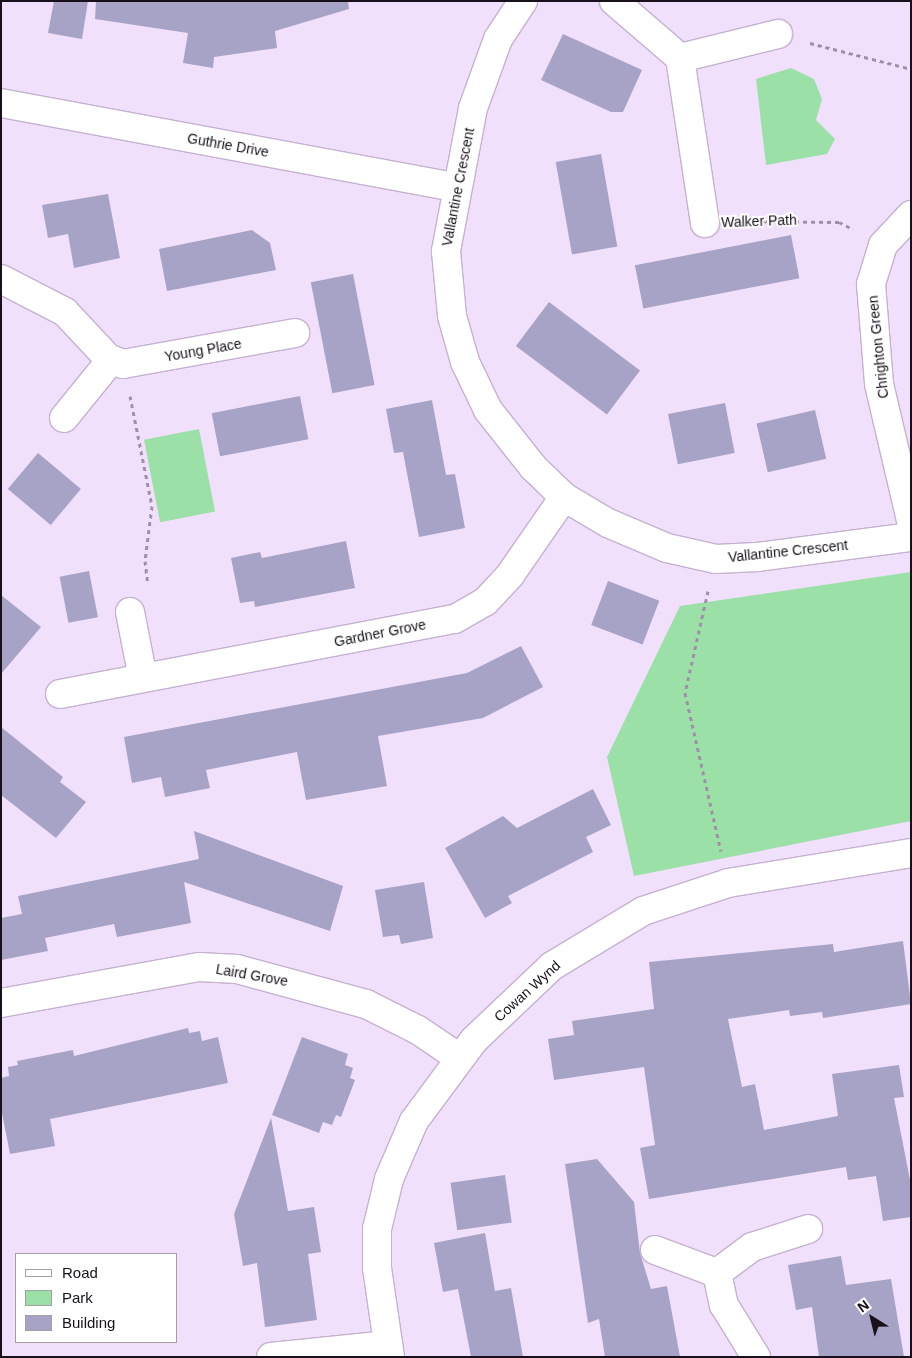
<!DOCTYPE html>
<style>
body{margin:0}
#map{position:relative;width:912px;height:1358px;overflow:hidden;background:#f1e0fb;font-family:Helvetica,sans-serif}
div>[style]{position:absolute}
.green>*{inset:0;background:#9be0a7;transform-origin:0 0}
.building>*{inset:0;background:#a6a3c6;transform-origin:0 0}
.path>*{height:3px;margin-top:-1.5px;transform-origin:0;background:repeating-linear-gradient(90deg,#9e91a6 0 4px,transparent 0 8px)}
.roads{filter:drop-shadow(1px 0 #c5b1d0) drop-shadow(-1px 0 #c5b1d0) drop-shadow(0 1px #c5b1d0) drop-shadow(0 -1px #c5b1d0)}
.minor>*{height:28px;margin:-14px;padding:0 14px;transform-origin:14px;border-radius:14px;background:#fff}
span{translate:-50% -50%;white-space:nowrap;text-align:center;line-height:1.15;-webkit-text-stroke:4px #fff;paint-order:stroke}
.street-label{font-size:14px;color:#18111c}
.frame{position:absolute;inset:0;border:2px solid #18111c;pointer-events:none}
.legend{position:absolute;left:15px;top:1253px;width:162px;height:90px;box-sizing:border-box;background:#fff;border:1px solid #a3a0a4;margin:0;padding:6px 9px;list-style:none;font-size:15px;color:#18111c}
.legend li{display:flex;align-items:center;gap:10px;height:25px}
.legend b{width:25px;border:1px solid #a3a0a4}
.north{position:absolute;left:847px;top:1293px;width:50px;height:50px;-webkit-text-stroke:4px #fff;paint-order:stroke;rotate:324deg;font-size:14px;font-weight:700;line-height:20px;text-align:center;color:#18111c}
.north::after{content:'';display:block;margin:auto;width:18px;height:22px;background:#18111c;clip-path:polygon(50% 0,100% 100%,50% 72%,0 100%)}
</style>
<div id="map">
<div class="green">
<i style="clip-path:polygon(791px 68px,814px 79px,822px 99px,816px 120px,835px 139px,827px 154px,766px 165px,756px 79px)"></i>
<i style="left:199px;top:429px;width:84px;height:56px;rotate:79deg"></i>
<i style="clip-path:polygon(911px 572px,911px 821px,634px 876px,607px 757px,680px 606px)"></i>
</div>
<div class="building">
<i style="clip-path:polygon(54px 1px,88px 1px,82px 39px,48px 33px)"></i>
<i style="clip-path:polygon(96px 1px,348px 1px,349px 9px,275px 31px,277px 48px,214px 57px,213px 68px,183px 63px,188px 33px,95px 19px)"></i>
<i style="clip-path:polygon(563px 34px,642px 70px,623px 112px,611px 112px,541px 80px)"></i>
<i style="left:601px;top:154px;width:94px;height:46px;rotate:80deg"></i>
<i style="clip-path:polygon(108px 194px,120px 258px,74px 268px,68px 234px,48px 238px,42px 205px)"></i>
<i style="clip-path:polygon(252px 230px,270px 243px,276px 270px,167px 291px,159px 249px)"></i>
<i style="left:791px;top:235px;width:44px;height:159px;rotate:79deg"></i>
<i style="left:353px;top:274px;width:113px;height:43px;rotate:79deg"></i>
<i style="left:549px;top:302px;width:114px;height:55px;rotate:37deg"></i>
<i style="left:300px;top:396px;width:44px;height:90px;rotate:79deg"></i>
<i style="clip-path:polygon(432px 400px,446px 475px,455px 474px,465px 528px,419px 537px,403px 452px,394px 453px,386px 409px)"></i>
<i style="left:725px;top:403px;width:51px;height:58px;rotate:79deg"></i>
<i style="left:815px;top:410px;width:50px;height:60px;rotate:77deg"></i>
<i style="left:38px;top:453px;width:56px;height:47px;rotate:40deg"></i>
<i style="clip-path:polygon(346px 541px,355px 588px,255px 607px,254px 601px,240px 603px,231px 558px,260px 552px,262px 558px)"></i>
<i style="left:89px;top:571px;width:47px;height:30px;rotate:79deg"></i>
<i style="left:608px;top:581px;width:55px;height:47px;rotate:21deg"></i>
<i style="clip-path:polygon(1px 595px,41px 627px,1px 674px)"></i>
<i style="clip-path:polygon(521px 646px,543px 687px,483px 718px,378px 736px,387px 786px,306px 800px,297px 752px,206px 770px,210px 788px,165px 797px,161px 777px,132px 783px,124px 737px,467px 673px)"></i>
<i style="clip-path:polygon(1px 727px,63px 777px,60px 782px,86px 802px,56px 838px,1px 795px)"></i>
<i style="clip-path:polygon(593px 789px,611px 825px,586px 837px,593px 852px,508px 896px,512px 903px,485px 918px,445px 848px,503px 816px,517px 828px)"></i>
<i style="clip-path:polygon(194px 831px,343px 886px,330px 931px,184px 882px,191px 923px,117px 937px,114px 924px,45px 938px,48px 951px,1px 960px,1px 918px,22px 914px,18px 896px,199px 859px)"></i>
<i style="clip-path:polygon(424px 882px,433px 938px,401px 944px,399px 935px,383px 937px,375px 890px)"></i>
<i style="clip-path:polygon(903px 941px,911px 1004px,823px 1018px,822px 1012px,790px 1016px,789px 1010px,728px 1019px,742px 1087px,755px 1084px,764px 1130px,838px 1116px,832px 1074px,899px 1065px,904px 1097px,894px 1098px,911px 1185px,911px 1217px,883px 1221px,876px 1176px,848px 1180px,846px 1167px,649px 1199px,640px 1148px,655px 1145px,644px 1067px,554px 1080px,548px 1039px,574px 1035px,572px 1021px,654px 1009px,649px 962px,833px 944px,834px 952px)"></i>
<i style="clip-path:polygon(188px 1028px,189px 1033px,200px 1031px,202px 1041px,218px 1037px,228px 1083px,50px 1119px,55px 1146px,10px 1154px,1px 1108px,1px 1078px,9px 1076px,8px 1067px,18px 1065px,17px 1061px,73px 1050px,74px 1056px)"></i>
<i style="clip-path:polygon(302px 1037px,348px 1054px,345px 1065px,353px 1068px,350px 1078px,355px 1080px,341px 1117px,336px 1115px,332px 1125px,323px 1122px,319px 1133px,272px 1115px)"></i>
<i style="clip-path:polygon(271px 1118px,288px 1211px,314px 1207px,321px 1252px,308px 1254px,317px 1320px,265px 1327px,257px 1263px,243px 1266px,234px 1214px)"></i>
<i style="clip-path:polygon(597px 1159px,634px 1202px,640px 1253px,651px 1289px,667px 1286px,680px 1357px,605px 1357px,599px 1319px,588px 1323px,565px 1164px)"></i>
<i style="left:505px;top:1175px;width:48px;height:55px;rotate:82deg"></i>
<i style="clip-path:polygon(485px 1233px,495px 1291px,511px 1288px,523px 1357px,471px 1357px,458px 1289px,443px 1292px,434px 1243px)"></i>
<i style="clip-path:polygon(841px 1256px,846px 1285px,891px 1279px,904px 1357px,819px 1357px,812px 1307px,796px 1310px,788px 1265px)"></i>
</div>
<div class="path">
<i style="left:810px;top:43px;width:104px;rotate:14.4deg"></i>
<i style="left:739px;top:221px;width:100px;rotate:0.6deg"></i>
<i style="left:839px;top:222px;width:16px;rotate:27deg"></i>
<i style="left:130px;top:396px;width:112px;rotate:78.7deg"></i>
<i style="left:152px;top:506px;width:55px;rotate:97.3deg"></i>
<i style="left:145px;top:561px;width:23px;rotate:83deg"></i>
<i style="left:708px;top:591px;width:105px;rotate:102.7deg"></i>
<i style="left:685px;top:693px;width:162px;rotate:77.2deg"></i>
</div>
<div class="roads">
<div class="minor">
<i style="left:523px;top:1px;width:45px;rotate:123.3deg"></i>
<i style="left:498px;top:39px;width:73px;rotate:109.9deg"></i>
<i style="left:473px;top:108px;width:146px;rotate:100.7deg"></i>
<i style="left:446px;top:251px;width:65px;rotate:84.7deg"></i>
<i style="left:452px;top:316px;width:48px;rotate:74.2deg"></i>
<i style="left:465px;top:362px;width:53px;rotate:64.4deg"></i>
<i style="left:488px;top:410px;width:73px;rotate:51.7deg"></i>
<i style="left:533px;top:467px;width:43px;rotate:44.1deg"></i>
<i style="left:564px;top:497px;width:51px;rotate:30.6deg"></i>
<i style="left:608px;top:523px;width:64px;rotate:23deg"></i>
<i style="left:667px;top:548px;width:50px;rotate:12.7deg"></i>
<i style="left:716px;top:559px;width:41px;rotate:-2.8deg"></i>
<i style="left:757px;top:557px;width:155px;rotate:-7.4deg"></i>
<i style="left:614px;top:1px;width:87px;rotate:40.8deg"></i>
<i style="left:680px;top:58px;width:167px;rotate:81.4deg"></i>
<i style="left:680px;top:58px;width:101px;rotate:-13.8deg"></i>
<i style="left:1px;top:103px;width:462px;rotate:10.5deg"></i>
<i style="left:911px;top:215px;width:41px;rotate:133deg"></i>
<i style="left:883px;top:245px;width:41px;rotate:107.1deg"></i>
<i style="left:871px;top:284px;width:100px;rotate:85.4deg"></i>
<i style="left:879px;top:384px;width:140px;rotate:76.8deg"></i>
<i style="left:1px;top:279px;width:72px;rotate:27.3deg"></i>
<i style="left:65px;top:312px;width:63px;rotate:46.9deg"></i>
<i style="left:108px;top:358px;width:16px;rotate:22deg"></i>
<i style="left:123px;top:364px;width:175px;rotate:-10.2deg"></i>
<i style="left:64px;top:418px;width:75px;rotate:-51deg"></i>
<i style="left:130px;top:612px;width:67px;rotate:78.9deg"></i>
<i style="left:60px;top:694px;width:402px;rotate:-10.8deg"></i>
<i style="left:455px;top:619px;width:34px;rotate:-30deg"></i>
<i style="left:485px;top:602px;width:37px;rotate:-47deg"></i>
<i style="left:510px;top:575px;width:95px;rotate:-55.3deg"></i>
<i style="left:1px;top:1003px;width:201px;rotate:-10.3deg"></i>
<i style="left:199px;top:967px;width:38px;rotate:3deg"></i>
<i style="left:237px;top:969px;width:134px;rotate:15.2deg"></i>
<i style="left:366px;top:1004px;width:58px;rotate:26.6deg"></i>
<i style="left:418px;top:1030px;width:48px;rotate:34deg"></i>
<i style="left:655px;top:1250px;width:66px;rotate:20.4deg"></i>
<i style="left:717px;top:1273px;width:44px;rotate:-36.6deg"></i>
<i style="left:752px;top:1247px;width:59px;rotate:-17.8deg"></i>
<i style="left:717px;top:1273px;width:33px;rotate:78deg"></i>
<i style="left:724px;top:1305px;width:61px;rotate:58.4deg"></i>
<i style="left:271px;top:1357px;width:118px;rotate:-5.9deg"></i>
<i style="left:390px;top:1357px;width:90px;rotate:-98.3deg"></i>
<i style="left:377px;top:1268px;width:39px;rotate:-90deg"></i>
<i style="left:377px;top:1229px;width:51px;rotate:-76.5deg"></i>
<i style="left:389px;top:1179px;width:63px;rotate:-66.7deg"></i>
<i style="left:414px;top:1121px;width:101px;rotate:-53.5deg"></i>
<i style="left:474px;top:1040px;width:108px;rotate:-43.5deg"></i>
<i style="left:552px;top:966px;width:106px;rotate:-31.1deg"></i>
<i style="left:643px;top:911px;width:89px;rotate:-18.2deg"></i>
<i style="left:728px;top:883px;width:185px;rotate:-9.3deg"></i>
</div>
</div>
<div class="street-label">
<span style="left:228px;top:145px;rotate:10deg">Guthrie Drive</span>
<span style="left:458px;top:187px;rotate:-79deg">Vallantine Crescent</span>
<span style="left:759px;top:221px;rotate:-2deg">Walker Path</span>
<span style="left:878px;top:347px;rotate:-96deg">Chrighton Green</span>
<span style="left:203px;top:350px;rotate:-10deg">Young Place</span>
<span style="left:788px;top:551px;rotate:-6deg">Vallantine Crescent</span>
<span style="left:380px;top:633px;rotate:-11deg">Gardner Grove</span>
<span style="left:252px;top:975px;rotate:10deg">Laird Grove</span>
<span style="left:527px;top:991px;rotate:-42deg">Cowan Wynd</span>
</div>
<div class="frame"></div>
<ul class="legend">
<li><b style="height:6px;background:#fff"></b>Road</li>
<li><b style="height:14px;background:#9be0a7"></b>Park</li>
<li><b style="height:14px;background:#a6a3c6"></b>Building</li>
</ul>
<div class="north">N</div>
</div>
